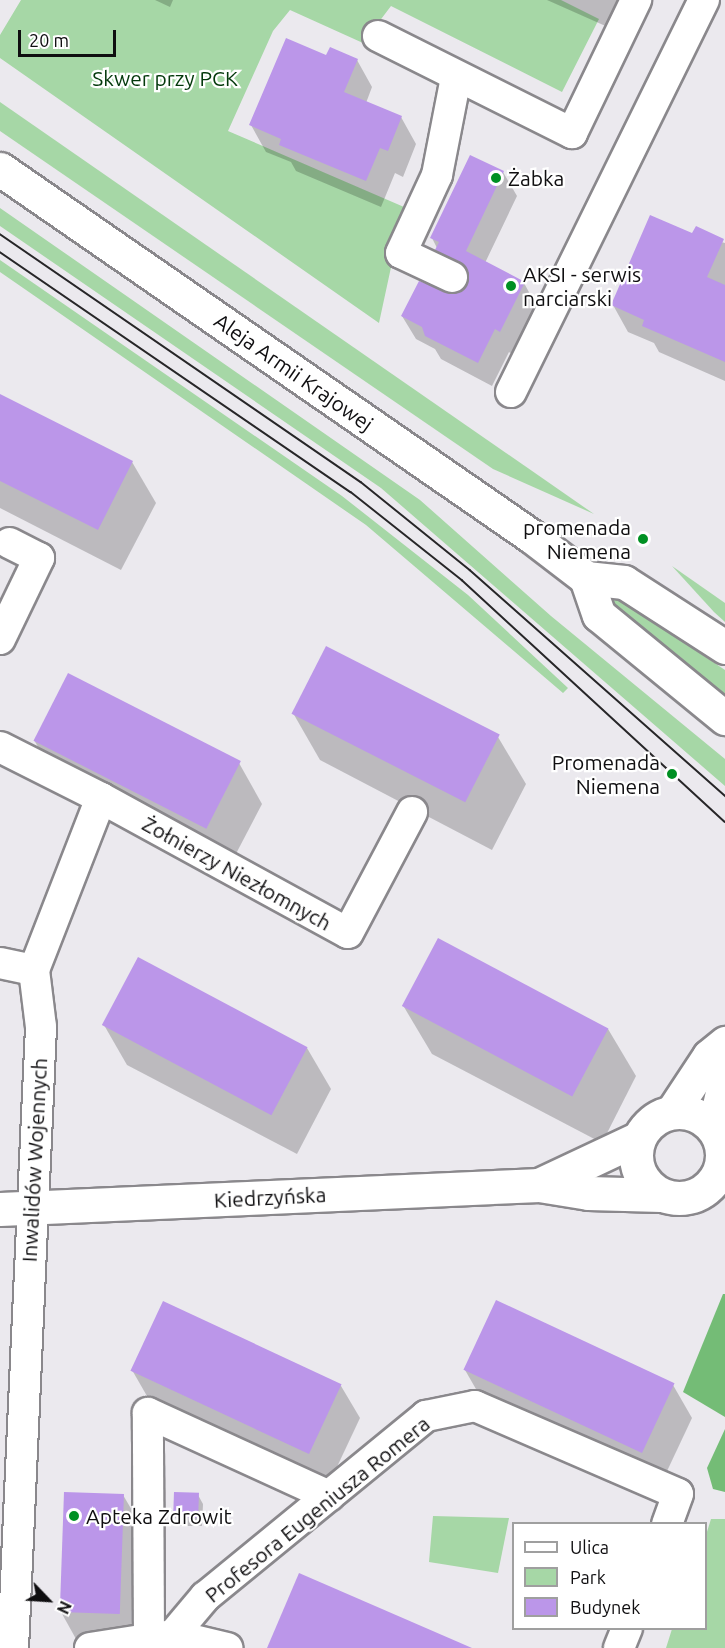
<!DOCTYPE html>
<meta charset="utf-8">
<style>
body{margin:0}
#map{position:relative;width:725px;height:1648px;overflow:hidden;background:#ebe9ee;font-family:Ubuntu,sans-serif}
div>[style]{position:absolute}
.green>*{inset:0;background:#a6d7a6}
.forest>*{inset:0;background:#74bc76}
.shadow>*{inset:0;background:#0003}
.building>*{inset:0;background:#bb96e9;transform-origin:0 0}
.roads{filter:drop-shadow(2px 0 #8a888c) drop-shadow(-2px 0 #8a888c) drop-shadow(0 2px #8a888c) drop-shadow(0 -2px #8a888c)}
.minor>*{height:30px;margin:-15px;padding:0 15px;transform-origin:15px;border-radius:15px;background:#fff}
.tertiary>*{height:33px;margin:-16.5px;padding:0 16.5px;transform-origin:16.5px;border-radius:16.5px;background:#fff}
.tertiary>.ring{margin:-16.5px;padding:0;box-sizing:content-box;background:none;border:33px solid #fff;border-radius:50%}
.secondary>*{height:33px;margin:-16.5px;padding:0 16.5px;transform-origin:16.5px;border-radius:16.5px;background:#fff}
.tram>*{height:1.5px;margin:-0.75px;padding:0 0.75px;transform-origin:0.75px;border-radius:0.75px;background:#272628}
.dots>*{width:16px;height:16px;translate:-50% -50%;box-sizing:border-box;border:3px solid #fff;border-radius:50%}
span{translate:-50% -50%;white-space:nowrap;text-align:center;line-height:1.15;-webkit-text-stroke:4.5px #fff;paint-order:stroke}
.park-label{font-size:21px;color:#03390b}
.poi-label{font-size:21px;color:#0f0e10}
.left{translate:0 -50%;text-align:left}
.right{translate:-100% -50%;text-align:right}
.street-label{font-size:21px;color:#0f0e10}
.legend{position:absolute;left:512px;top:1522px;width:195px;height:108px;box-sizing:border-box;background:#fff;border:2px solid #9f9f9f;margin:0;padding:8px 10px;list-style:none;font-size:18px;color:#0f0e10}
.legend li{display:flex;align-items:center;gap:12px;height:30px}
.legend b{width:30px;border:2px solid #9f9f9f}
.north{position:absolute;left:18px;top:1570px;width:60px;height:60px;-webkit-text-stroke:4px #fff;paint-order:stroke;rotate:115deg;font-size:16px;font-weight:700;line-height:24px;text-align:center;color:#0f0e10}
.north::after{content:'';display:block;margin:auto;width:21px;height:27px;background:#0f0e10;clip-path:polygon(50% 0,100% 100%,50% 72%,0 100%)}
.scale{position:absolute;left:18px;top:30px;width:98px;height:27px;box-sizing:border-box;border:3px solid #0f0e10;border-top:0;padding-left:8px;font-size:18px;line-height:21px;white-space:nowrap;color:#0f0e10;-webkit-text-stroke:4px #fff;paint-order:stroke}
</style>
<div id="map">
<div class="green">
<i style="clip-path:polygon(21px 0,561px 0,599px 19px,562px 92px,391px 6px,363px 43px,290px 10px,273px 31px,228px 131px,404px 207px,379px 323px,0 58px,0 35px)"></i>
<i style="clip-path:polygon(0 102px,594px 514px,493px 469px,0 131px)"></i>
<i style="clip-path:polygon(0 208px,420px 500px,551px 616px,725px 759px,725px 786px,381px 488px,0 226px)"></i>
<i style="clip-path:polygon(0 260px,342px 496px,468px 595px,568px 688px,563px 693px,366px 525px,0 272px)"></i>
<i style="clip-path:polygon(672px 566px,725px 603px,725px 622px,714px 612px)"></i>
<i style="clip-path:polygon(613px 595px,725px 670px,725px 697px,607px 604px)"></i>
<i style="clip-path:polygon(433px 1516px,509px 1518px,498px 1573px,429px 1562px)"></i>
<i style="clip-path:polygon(711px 1519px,725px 1519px,725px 1648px,666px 1648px,672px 1629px,706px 1628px,706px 1535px)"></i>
</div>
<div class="forest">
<i style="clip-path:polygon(723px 1294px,725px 1294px,725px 1417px,683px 1392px)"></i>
<i style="clip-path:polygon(725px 1429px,725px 1492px,713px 1489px,707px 1468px)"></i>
</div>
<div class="shadow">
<i style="clip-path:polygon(155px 0,173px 0,170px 7px)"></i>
<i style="clip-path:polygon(547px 0,623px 0,610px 28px)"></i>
<i style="clip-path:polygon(327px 57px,357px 60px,372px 87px,366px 103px,401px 117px,416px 144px,403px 177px,395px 173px,381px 207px,296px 171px,291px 162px,266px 152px,251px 125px)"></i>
<i style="clip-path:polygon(evenodd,471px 157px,503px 172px,517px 196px,485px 263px,524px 283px,537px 307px,513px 355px,509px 352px,492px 386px,441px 359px,435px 349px,416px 339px,402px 316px,453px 296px,470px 284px,450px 274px,432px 238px,471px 157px,446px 254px,473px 269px,472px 272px,446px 258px,446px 254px)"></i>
<i style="clip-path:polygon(693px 235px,725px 243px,725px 381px,659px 352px,654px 343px,628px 332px,613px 305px)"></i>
<i style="clip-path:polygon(0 396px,132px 462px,156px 503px,121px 570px,0 508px)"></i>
<i style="clip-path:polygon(293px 713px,498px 737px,526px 784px,492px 850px,320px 760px)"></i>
<i style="clip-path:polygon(34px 740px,239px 763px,262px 804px,228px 869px,58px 781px)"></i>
<i style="clip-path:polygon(404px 1007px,608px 1029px,636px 1076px,602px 1143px,432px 1054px)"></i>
<i style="clip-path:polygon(104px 1025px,307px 1048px,331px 1089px,297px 1154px,127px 1065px)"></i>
<i style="clip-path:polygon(132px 1370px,341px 1386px,360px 1418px,328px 1486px,151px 1403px)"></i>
<i style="clip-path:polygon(465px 1370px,673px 1385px,692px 1418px,660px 1486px,484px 1403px)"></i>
<i style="clip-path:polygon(123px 1495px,139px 1522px,134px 1639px,76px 1639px,61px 1612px)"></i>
<i style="clip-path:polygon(198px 1495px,203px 1504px,202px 1526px,180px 1526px,175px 1517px)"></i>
</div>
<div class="building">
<i style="clip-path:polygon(286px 38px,326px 55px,330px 47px,358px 59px,344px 92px,402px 116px,388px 151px,380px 148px,366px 181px,279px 145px,281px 139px,249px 125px)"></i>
<i style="clip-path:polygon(470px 155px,504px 171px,466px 251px,525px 282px,500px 332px,495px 329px,478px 363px,425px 336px,422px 327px,401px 316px,419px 281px,453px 294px,468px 284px,466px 267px,435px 250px,439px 242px,430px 238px)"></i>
<i style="clip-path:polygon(650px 215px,692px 233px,696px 226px,724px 239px,707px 277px,725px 285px,725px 362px,642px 326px,644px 320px,611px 305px)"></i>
<i style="clip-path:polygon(0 394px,133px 461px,98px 530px,0 481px)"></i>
<i style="left:326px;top:646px;width:195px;height:76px;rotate:27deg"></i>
<i style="left:68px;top:673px;width:194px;height:76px;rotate:27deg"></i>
<i style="left:438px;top:938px;width:193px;height:77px;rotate:28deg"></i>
<i style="left:138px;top:957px;width:192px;height:77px;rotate:28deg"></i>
<i style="left:496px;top:1300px;width:197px;height:77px;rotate:25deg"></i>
<i style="left:163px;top:1301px;width:197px;height:77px;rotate:25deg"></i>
<i style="left:64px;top:1492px;width:60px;height:120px;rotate:2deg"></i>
<i style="left:174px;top:1492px;width:25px;height:25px;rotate:2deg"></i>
<i style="clip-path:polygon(299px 1573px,472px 1648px,267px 1648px)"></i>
</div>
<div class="roads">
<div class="minor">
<i style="left:378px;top:36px;width:217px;rotate:26.6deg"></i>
<i style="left:572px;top:133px;width:148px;rotate:-64.3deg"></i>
<i style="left:452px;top:277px;width:56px;rotate:-154.8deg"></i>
<i style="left:401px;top:253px;width:86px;rotate:-65.2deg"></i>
<i style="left:437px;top:175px;width:100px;rotate:-79deg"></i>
<i style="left:511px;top:392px;width:437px;rotate:-63.8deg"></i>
<i style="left:0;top:639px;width:90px;rotate:-64.3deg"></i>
<i style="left:39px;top:558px;width:33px;rotate:-153deg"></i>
<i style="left:0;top:747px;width:113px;rotate:26.8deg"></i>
<i style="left:101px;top:798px;width:185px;rotate:111.3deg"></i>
<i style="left:34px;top:970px;width:57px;rotate:83deg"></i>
<i style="left:41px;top:1027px;width:622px;rotate:92.58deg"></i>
<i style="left:101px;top:798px;width:281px;rotate:28.7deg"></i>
<i style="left:348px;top:933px;width:137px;rotate:-62.1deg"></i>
<i style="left:0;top:963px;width:35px;rotate:12deg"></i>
<i style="left:173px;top:1635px;width:50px;rotate:-49.9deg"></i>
<i style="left:205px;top:1597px;width:286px;rotate:-39.3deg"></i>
<i style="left:426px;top:1416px;width:50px;rotate:-11.5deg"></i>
<i style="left:475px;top:1406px;width:221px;rotate:23.4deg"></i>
<i style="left:678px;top:1494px;width:32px;rotate:110deg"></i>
<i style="left:149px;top:1638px;width:225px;rotate:-90.3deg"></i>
<i style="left:148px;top:1413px;width:199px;rotate:24.6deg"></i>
<i style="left:90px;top:1648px;width:84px;rotate:-8.9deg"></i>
<i style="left:173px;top:1635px;width:56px;rotate:13.5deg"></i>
<i style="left:619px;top:1648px;width:22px;rotate:-68deg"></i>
</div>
<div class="tertiary">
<i class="ring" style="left:636px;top:1112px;width:53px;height:53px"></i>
<i style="left:672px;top:1112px;width:67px;rotate:-56.5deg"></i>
<i style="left:709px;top:1056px;width:21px;rotate:-39deg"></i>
<i style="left:720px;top:1139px;width:29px;rotate:-94deg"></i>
<i style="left:718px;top:1110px;width:31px;rotate:-77deg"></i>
<i style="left:539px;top:1185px;width:110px;rotate:-25.2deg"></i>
<i style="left:0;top:1209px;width:540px;rotate:-2.55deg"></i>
<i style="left:539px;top:1185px;width:50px;rotate:9.3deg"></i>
<i style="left:588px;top:1193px;width:73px;rotate:1.6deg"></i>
</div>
<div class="secondary">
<i style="left:0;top:169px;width:645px;rotate:34.65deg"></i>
<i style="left:531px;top:536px;width:69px;rotate:37.4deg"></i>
<i style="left:586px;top:578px;width:38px;rotate:6deg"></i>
<i style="left:624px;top:582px;width:120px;rotate:32.8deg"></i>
<i style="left:586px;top:578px;width:39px;rotate:71deg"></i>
<i style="left:599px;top:615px;width:163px;rotate:39.3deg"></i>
</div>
</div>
<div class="tram">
<i style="left:0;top:234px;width:438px;rotate:34.5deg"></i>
<i style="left:361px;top:482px;width:140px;rotate:38.9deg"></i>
<i style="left:470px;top:570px;width:341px;rotate:41.5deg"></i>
<i style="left:0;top:252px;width:425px;rotate:34.4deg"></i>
<i style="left:351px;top:492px;width:142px;rotate:38.4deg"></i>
<i style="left:462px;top:580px;width:357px;rotate:42.6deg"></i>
</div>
<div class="dots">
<i style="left:496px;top:178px;background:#009023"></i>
<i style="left:511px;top:286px;background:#009023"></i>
<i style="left:643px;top:539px;background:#009023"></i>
<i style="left:672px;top:774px;background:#009023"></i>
<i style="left:74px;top:1516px;background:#009023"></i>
</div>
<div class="park-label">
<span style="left:165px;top:78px">Skwer przy PCK</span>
</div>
<div class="poi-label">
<span class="left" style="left:508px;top:178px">Żabka</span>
<span class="left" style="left:523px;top:286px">AKSI - serwis<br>narciarski</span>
<span class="right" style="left:631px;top:539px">promenada<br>Niemena</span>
<span class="right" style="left:660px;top:774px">Promenada<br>Niemena</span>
<span class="left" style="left:86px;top:1516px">Apteka Zdrowit</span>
</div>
<div class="street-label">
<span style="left:294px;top:372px;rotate:35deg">Aleja Armii Krajowej</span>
<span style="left:237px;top:873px;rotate:29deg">Żołnierzy Niezłomnych</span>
<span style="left:34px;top:1160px;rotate:-87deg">Inwalidów Wojennych</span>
<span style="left:270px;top:1197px;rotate:-3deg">Kiedrzyńska</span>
<span style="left:317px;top:1509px;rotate:-39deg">Profesora Eugeniusza Romera</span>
</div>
<ul class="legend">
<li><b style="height:8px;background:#fff"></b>Ulica</li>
<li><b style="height:16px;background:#a6d7a6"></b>Park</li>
<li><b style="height:16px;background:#bb96e9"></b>Budynek</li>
</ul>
<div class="north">N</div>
<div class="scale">20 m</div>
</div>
